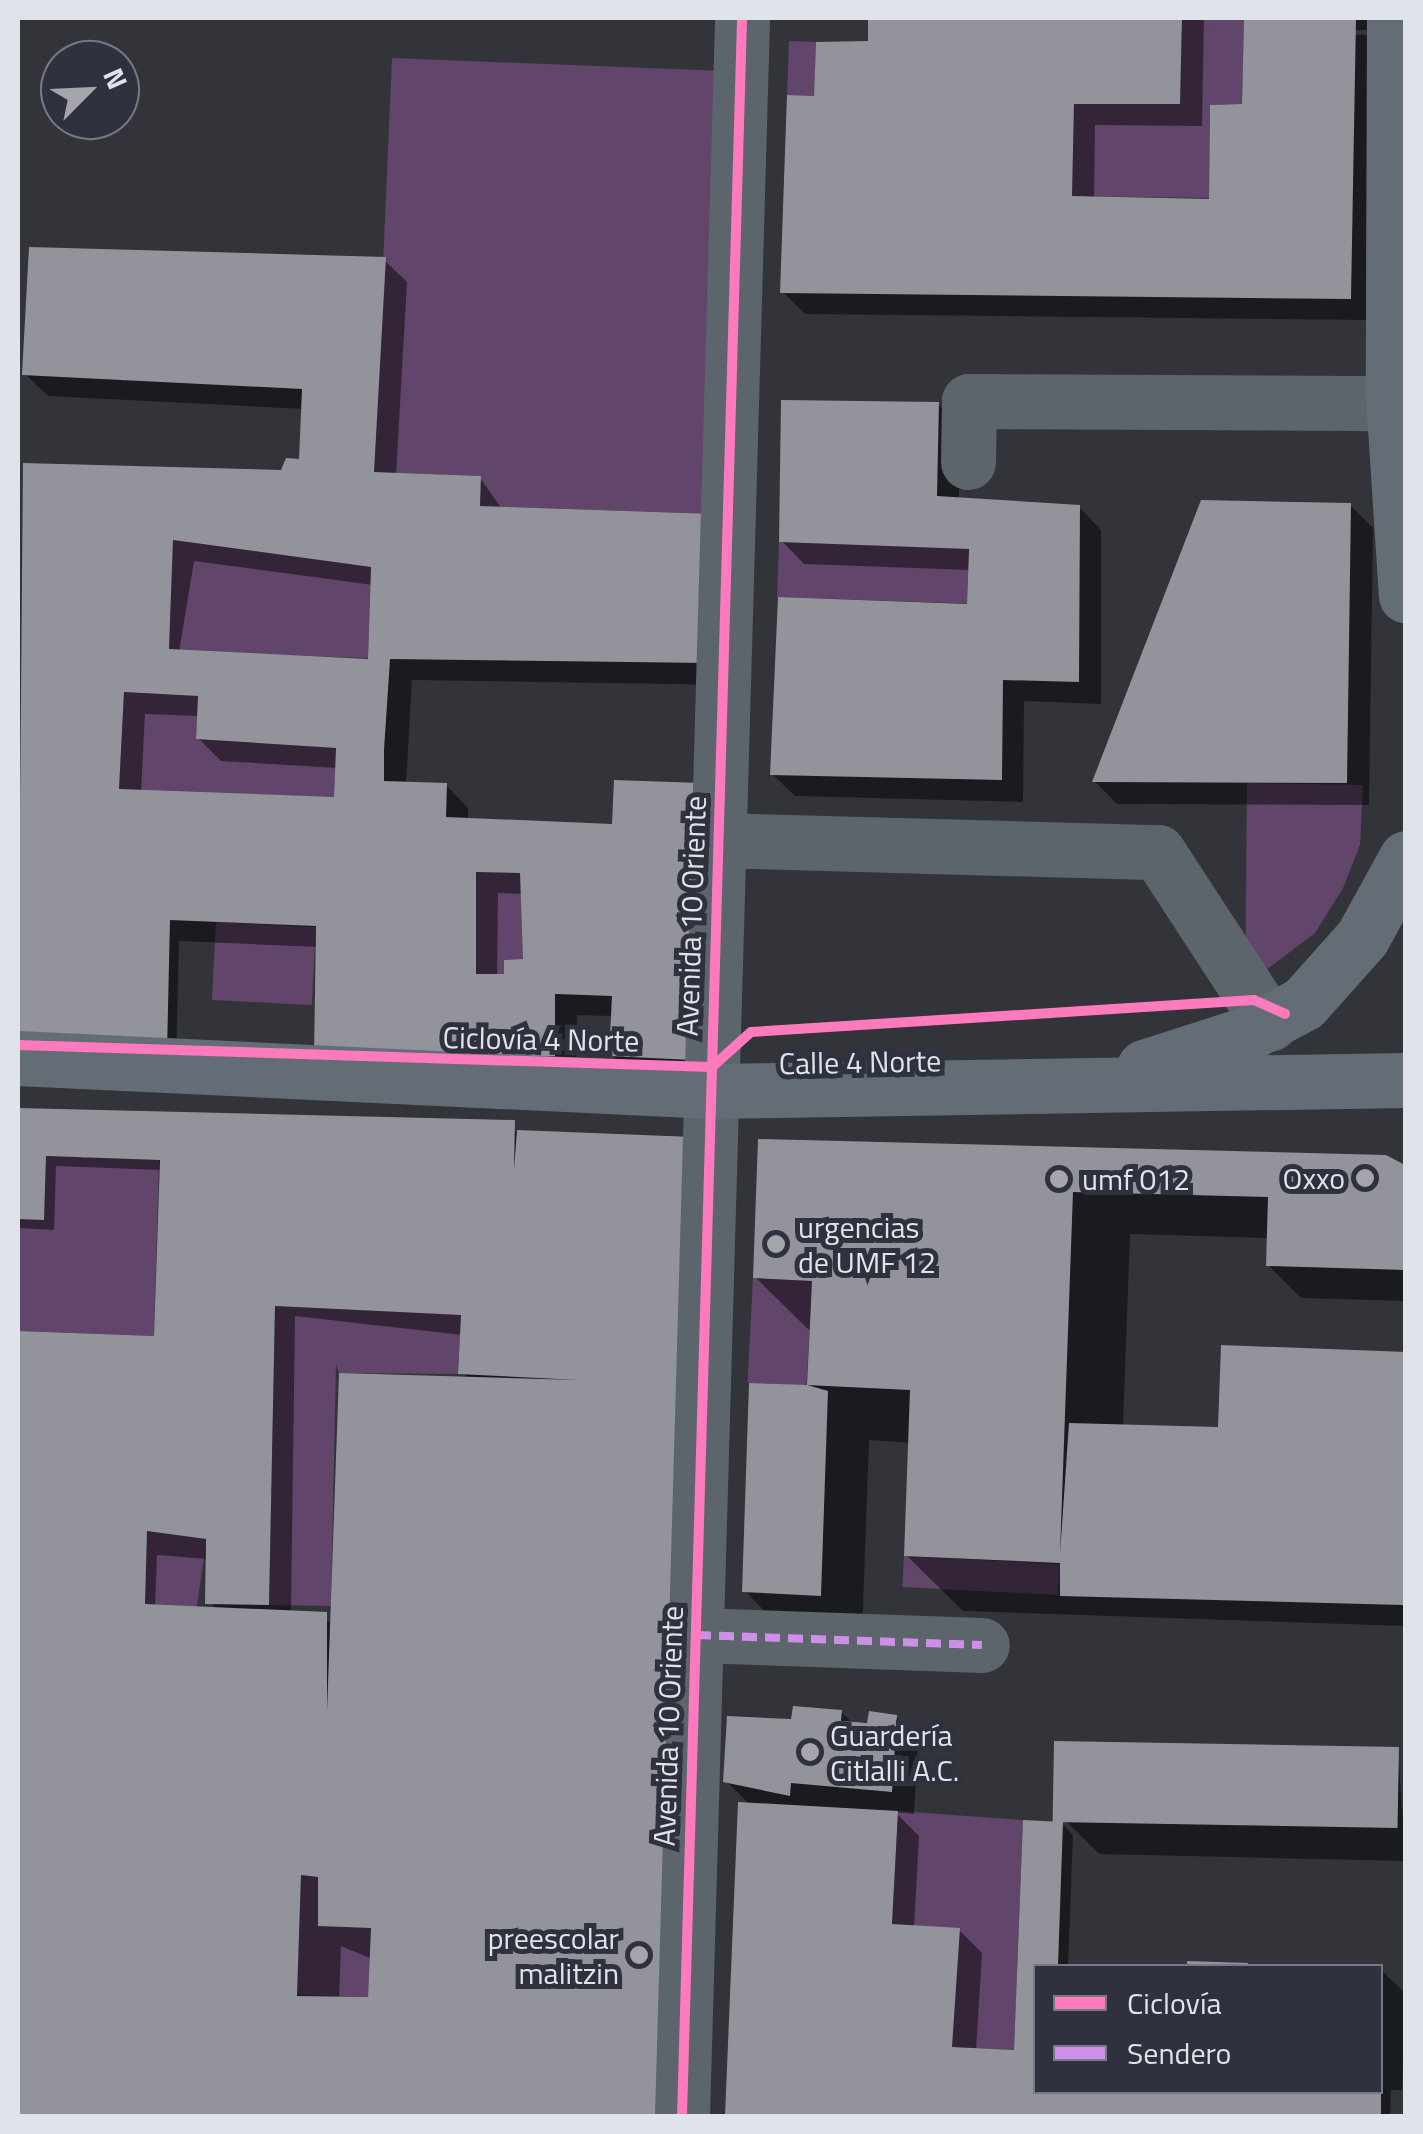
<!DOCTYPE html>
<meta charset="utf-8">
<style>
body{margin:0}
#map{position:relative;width:1423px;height:2134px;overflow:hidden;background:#32343a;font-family:"Titillium Web",sans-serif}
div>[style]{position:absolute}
.green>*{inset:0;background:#62456a;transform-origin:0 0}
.shadow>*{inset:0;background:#0007}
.building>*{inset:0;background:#93939b;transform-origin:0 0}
.minor>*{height:55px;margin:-27.5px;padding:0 27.5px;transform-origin:27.5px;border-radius:27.5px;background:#5c646c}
.major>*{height:55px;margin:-27.5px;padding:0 27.5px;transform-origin:27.5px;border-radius:27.5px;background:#646d76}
.quiet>*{height:8px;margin-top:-4px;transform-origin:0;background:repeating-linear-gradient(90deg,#ce8fe9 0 15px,transparent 0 23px)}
.cycleway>*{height:10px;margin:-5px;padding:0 5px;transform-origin:5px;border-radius:5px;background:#fd7abc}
.dots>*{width:28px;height:28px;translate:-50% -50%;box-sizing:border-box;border:5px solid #2f323e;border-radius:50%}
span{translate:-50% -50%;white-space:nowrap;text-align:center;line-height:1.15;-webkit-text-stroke:10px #2f323e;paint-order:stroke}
.street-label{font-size:30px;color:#e1e3ea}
.poi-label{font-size:30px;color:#e1e3ea}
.right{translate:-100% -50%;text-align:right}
.left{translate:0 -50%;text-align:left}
.frame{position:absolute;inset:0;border:20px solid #e1e3ea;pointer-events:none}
.legend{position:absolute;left:1033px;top:1964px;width:350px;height:130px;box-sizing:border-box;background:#2f323e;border:2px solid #767983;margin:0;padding:12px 18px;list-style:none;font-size:30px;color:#e1e3ea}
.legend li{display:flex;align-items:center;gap:20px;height:50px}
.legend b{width:50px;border:2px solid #767983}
.north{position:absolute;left:40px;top:40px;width:100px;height:100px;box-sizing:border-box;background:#2f323e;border:2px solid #767983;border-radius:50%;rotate:66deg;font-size:28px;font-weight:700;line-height:40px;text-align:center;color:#e1e3ea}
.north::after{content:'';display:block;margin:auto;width:35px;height:45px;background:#a4a6ac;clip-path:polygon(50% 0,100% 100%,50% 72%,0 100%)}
</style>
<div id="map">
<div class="green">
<i style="clip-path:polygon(1182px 18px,1244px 18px,1242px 104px,1210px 105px,1209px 198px,1072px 196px,1074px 102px,1180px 104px)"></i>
<i style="left:789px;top:41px;width:27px;height:54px;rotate:2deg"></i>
<i style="clip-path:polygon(392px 58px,723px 71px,714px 514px,480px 506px,481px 476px,374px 472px)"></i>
<i style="clip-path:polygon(173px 540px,371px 567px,368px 658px,169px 652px)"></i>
<i style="left:779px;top:542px;width:190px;height:55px;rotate:2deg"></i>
<i style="clip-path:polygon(124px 692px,198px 696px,196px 739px,336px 748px,334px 797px,119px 791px)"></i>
<i style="clip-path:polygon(1247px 783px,1363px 785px,1360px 845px,1343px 888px,1315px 933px,1245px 986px)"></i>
<i style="clip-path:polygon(476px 872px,524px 873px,523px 959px,504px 960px,504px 974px,476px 974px)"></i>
<i style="left:216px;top:922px;width:100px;height:78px;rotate:3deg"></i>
<i style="clip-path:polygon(46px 1156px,159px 1160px,154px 1336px,18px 1331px,18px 1219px,44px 1219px)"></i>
<i style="left:753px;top:1278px;width:59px;height:105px;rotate:3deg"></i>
<i style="clip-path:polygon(275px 1306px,461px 1315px,458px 1374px,339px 1373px,336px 1364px,331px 1606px,269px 1605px)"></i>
<i style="left:147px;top:1531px;width:60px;height:73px;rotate:8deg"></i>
<i style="left:904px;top:1556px;width:156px;height:31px;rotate:3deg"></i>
<i style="clip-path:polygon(898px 1811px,1023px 1820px,1014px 2050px,952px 2047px,892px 1924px)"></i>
<i style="clip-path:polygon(301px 1875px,318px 1877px,371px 1928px,368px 1997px,297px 1995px)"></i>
</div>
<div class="shadow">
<i style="clip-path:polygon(evenodd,871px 18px,1204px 18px,1202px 126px,1095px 125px,1094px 199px,1212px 201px,1248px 107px,1247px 18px,1378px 18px,1372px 320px,805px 314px,783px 292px,816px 98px,871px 44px,871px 18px,1266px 29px,1368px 30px,1368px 35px,1266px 34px,1266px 29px)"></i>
<i style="clip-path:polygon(evenodd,384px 260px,407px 282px,396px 475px,480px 478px,502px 509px,730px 685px,412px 680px,406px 784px,446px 785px,468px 808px,468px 821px,615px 827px,714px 1082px,635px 1077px,612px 1055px,614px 1016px,577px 1015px,576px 1077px,318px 947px,179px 941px,176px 1062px,18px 1050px,25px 466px,282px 472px,301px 462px,304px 409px,48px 396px,25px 374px,384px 260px,194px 561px,373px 585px,371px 661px,179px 652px,194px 561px,384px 260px,145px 714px,199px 716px,198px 738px,221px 761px,338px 768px,337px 800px,141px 793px,145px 714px,384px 260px,498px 893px,524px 894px,525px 962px,506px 977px,497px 977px,498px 893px)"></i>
<i style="clip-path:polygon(938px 404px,960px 427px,959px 500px,1079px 507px,1101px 530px,1101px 704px,1024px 701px,1023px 802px,795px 796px,772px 774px,969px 607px,970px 570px,804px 564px,782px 541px)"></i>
<i style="clip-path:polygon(1350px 505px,1373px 528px,1369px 805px,1117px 804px,1095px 782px)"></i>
<i style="clip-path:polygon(evenodd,18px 1111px,692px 1139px,665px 2116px,18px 2116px,18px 1333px,156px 1342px,162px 1170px,56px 1166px,54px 1230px,18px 1228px,18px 1111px,295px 1316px,462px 1335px,466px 1379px,334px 1623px,291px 1613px,295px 1316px,18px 1111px,157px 1555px,208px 1559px,214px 1610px,155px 1607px,157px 1555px,18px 1111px,341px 1946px,372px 1959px,371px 2000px,339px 1999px,341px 1946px)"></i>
<i style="clip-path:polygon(761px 1142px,1404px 1167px,1406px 1301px,1301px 1298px,1268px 1265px,1268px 1238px,1130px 1234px,1123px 1427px,1220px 1430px,1406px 1354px,1406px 1626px,963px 1611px,906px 1555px,911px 1443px,869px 1440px,862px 1637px,787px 1634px,745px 1591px,818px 1393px,810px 1384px,812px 1333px,755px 1277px)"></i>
<i style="clip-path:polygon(841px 1712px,854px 1724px,896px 1717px,918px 1740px,914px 1814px,895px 1812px,919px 1836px,914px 1928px,959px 1930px,982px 1953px,976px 2051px,1016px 2053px,1062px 1824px,1073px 1835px,1068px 1966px,1036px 1966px,1036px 2092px,1380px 2092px,1382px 1971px,1405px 1993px,1402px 2090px,1391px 2090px,1390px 2116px,729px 2116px,741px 1805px,751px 1806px,726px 1781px,793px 1722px)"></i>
<i style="clip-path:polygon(1398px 1753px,1406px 1861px,1099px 1854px,1066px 1821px)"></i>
</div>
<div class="building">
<i style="clip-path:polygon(868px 18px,1182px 18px,1180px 104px,1074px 104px,1072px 196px,1209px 199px,1210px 105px,1242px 104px,1244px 18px,1356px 18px,1351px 299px,780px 293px,787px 95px,814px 96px,816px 42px,868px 41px)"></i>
<i style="clip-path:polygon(evenodd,29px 247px,386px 257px,374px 472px,481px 476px,480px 506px,714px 514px,708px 663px,390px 659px,384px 750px,384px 781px,447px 783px,446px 817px,612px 824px,614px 780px,701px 783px,692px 1060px,609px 1056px,612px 996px,555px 994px,555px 1056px,314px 1056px,316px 926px,170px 920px,167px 1052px,18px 1041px,23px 463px,281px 470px,286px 458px,299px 459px,302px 389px,22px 375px,29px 247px,173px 540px,371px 567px,368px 659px,169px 649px,173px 540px,29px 247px,124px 692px,198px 696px,196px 739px,336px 748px,334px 797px,119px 789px,124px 692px,29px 247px,476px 872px,520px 873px,523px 959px,504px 960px,504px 974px,476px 974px,476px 872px)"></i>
<i style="clip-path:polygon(781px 400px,939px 402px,937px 496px,1080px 505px,1079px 682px,1003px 680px,1002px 780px,770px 775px,778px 597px,967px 604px,969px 549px,779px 542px)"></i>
<i style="clip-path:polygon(1201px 500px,1351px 503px,1347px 783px,1092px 782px)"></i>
<i style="clip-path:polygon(evenodd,18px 1108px,515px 1120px,514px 1170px,517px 1130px,693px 1137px,656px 2116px,18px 2116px,18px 1331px,154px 1336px,160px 1160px,46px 1156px,44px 1220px,18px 1219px,18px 1108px,275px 1306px,461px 1315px,458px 1374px,579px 1380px,339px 1373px,327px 1712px,327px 1612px,145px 1604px,147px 1531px,206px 1539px,205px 1604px,269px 1605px,275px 1306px,18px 1108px,301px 1875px,318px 1877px,318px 1926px,371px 1928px,368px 1997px,297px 1996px,301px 1875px)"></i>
<i style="clip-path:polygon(758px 1139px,1386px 1155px,1405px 1165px,1406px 1270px,1266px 1266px,1268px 1197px,1073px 1192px,1060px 1554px,1069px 1423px,1218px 1427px,1221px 1345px,1406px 1352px,1403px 1605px,1060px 1596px,1060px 1563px,904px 1556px,910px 1390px,807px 1385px,828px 1391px,821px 1596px,742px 1592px,749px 1383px,807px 1385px,812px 1281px,753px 1278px)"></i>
<i style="clip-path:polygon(793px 1706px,842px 1710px,841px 1721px,867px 1723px,869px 1711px,897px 1715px,892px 1792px,791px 1783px,790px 1796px,723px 1782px,727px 1716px,791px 1719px)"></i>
<i style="left:1054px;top:1741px;width:345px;height:81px;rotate:1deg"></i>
<i style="clip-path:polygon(738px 1802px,898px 1811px,892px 1924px,960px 1928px,952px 2047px,1014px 2050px,1023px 1820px,1063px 1822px,1058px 1966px,1036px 1966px,1036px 2092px,1381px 2092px,1381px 2116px,725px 2116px)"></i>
<i style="clip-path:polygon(1187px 1961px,1248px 1963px,1248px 1966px,1187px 1966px)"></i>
</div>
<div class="minor">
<i style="left:968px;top:462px;width:61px;rotate:-89.1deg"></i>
<i style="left:969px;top:401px;width:425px;rotate:0.3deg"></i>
<i style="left:718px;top:840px;width:440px;rotate:1.6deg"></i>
<i style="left:1158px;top:852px;width:205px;rotate:56.9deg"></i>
<i style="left:696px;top:1635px;width:286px;rotate:2deg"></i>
<i style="left:682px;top:2116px;width:2099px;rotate:-88.36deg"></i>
</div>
<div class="major">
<i style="left:1394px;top:18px;width:378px;rotate:90.2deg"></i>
<i style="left:1393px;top:396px;width:200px;rotate:86.3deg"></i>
<i style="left:18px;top:1058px;width:694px;rotate:2.73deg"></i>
<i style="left:711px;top:1091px;width:695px;rotate:-0.91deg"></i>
<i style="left:1144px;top:1067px;width:108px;rotate:-17.8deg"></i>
<i style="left:1247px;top:1034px;width:65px;rotate:-28.5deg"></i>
<i style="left:1304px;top:1003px;width:87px;rotate:-48.3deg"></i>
<i style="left:1362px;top:938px;width:91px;rotate:-61.2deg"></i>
</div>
<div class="quiet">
<i style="left:696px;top:1635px;width:286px;rotate:2deg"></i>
</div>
<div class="cycleway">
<i style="left:18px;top:1045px;width:694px;rotate:1.82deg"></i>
<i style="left:712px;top:1067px;width:52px;rotate:-41.9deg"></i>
<i style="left:751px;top:1032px;width:504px;rotate:-3.64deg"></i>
<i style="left:1254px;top:1000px;width:34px;rotate:24deg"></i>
<i style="left:682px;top:2116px;width:2099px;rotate:-88.36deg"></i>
</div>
<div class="dots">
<i style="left:1365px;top:1178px;background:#a4a6ac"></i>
<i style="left:1059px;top:1179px;background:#a4a6ac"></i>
<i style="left:776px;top:1244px;background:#a4a6ac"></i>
<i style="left:810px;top:1752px;background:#a4a6ac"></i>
<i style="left:639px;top:1955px;background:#a4a6ac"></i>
</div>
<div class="street-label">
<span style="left:691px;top:916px;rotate:-88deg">Avenida 10 Oriente</span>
<span style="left:541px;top:1039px;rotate:1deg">Ciclovía 4 Norte</span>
<span style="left:860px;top:1062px;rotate:-1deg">Calle 4 Norte</span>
<span style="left:668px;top:1726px;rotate:-88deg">Avenida 10 Oriente</span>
</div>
<div class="poi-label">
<span class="right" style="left:1345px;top:1178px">Oxxo</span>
<span class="left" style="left:1082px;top:1179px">umf 012</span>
<span class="left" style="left:798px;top:1244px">urgencias<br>de UMF 12</span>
<span class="left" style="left:830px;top:1752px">Guardería<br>Citlalli A.C.</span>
<span class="right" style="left:619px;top:1955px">preescolar<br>malitzin</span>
</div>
<div class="frame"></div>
<ul class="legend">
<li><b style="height:12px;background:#fd7abc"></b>Ciclovía</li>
<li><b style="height:12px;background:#ce8fe9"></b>Sendero</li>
</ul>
<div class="north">N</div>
</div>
